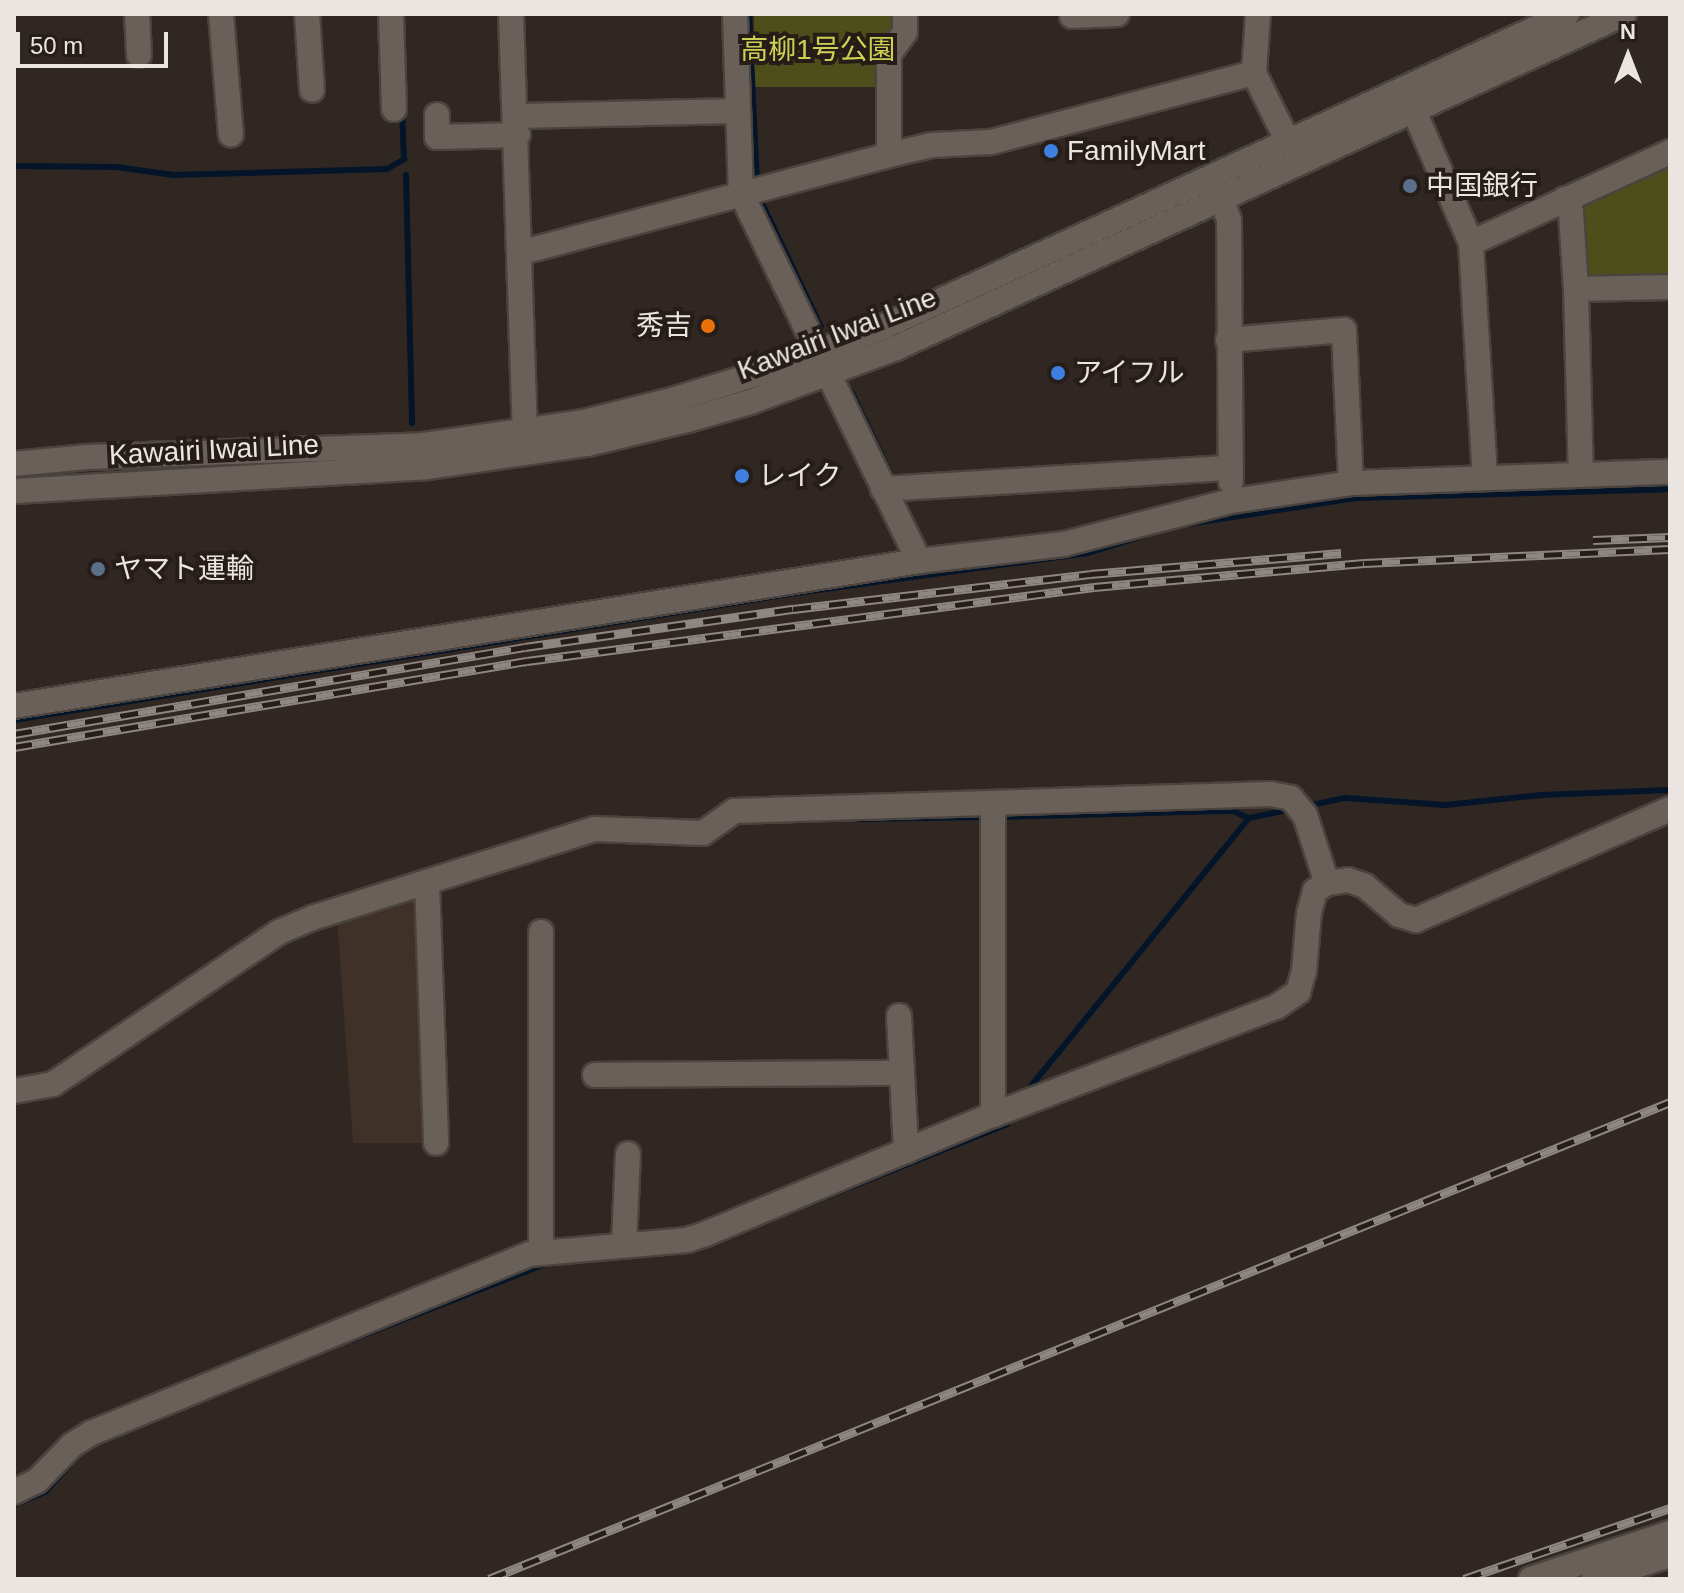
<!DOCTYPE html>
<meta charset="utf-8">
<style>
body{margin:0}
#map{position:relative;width:1684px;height:1593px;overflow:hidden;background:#302722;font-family:Helvetica,"Noto Sans JP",sans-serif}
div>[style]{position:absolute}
.built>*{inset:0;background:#3f3028}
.green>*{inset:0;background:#4d4e19;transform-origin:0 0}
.stream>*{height:6px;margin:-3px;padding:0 3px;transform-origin:3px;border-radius:3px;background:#041529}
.roads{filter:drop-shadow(2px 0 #4b433e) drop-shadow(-2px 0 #4b433e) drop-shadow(0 2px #4b433e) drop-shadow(0 -2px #4b433e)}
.street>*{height:24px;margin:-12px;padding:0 12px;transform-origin:12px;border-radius:12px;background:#6a605a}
.secondary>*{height:24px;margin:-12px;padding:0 12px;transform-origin:12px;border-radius:12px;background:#6a605a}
.rail>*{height:9px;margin-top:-4.5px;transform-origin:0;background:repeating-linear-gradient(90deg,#261d18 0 18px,#8d8681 0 36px);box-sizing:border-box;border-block:2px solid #8d8681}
.dots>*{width:22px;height:22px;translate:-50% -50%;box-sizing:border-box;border:4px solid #261d18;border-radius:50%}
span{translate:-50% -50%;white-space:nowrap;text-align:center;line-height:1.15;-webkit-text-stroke:8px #261d18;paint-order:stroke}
.park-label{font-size:28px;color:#cdd053}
.poi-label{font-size:28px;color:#ebe5e1}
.left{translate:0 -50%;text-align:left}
.right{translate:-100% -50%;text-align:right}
.street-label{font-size:28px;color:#ebe5e1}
.frame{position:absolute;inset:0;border:16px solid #ebe5e1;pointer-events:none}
.north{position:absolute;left:1588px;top:16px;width:80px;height:80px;-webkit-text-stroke:6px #261d18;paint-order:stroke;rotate:0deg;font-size:22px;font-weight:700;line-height:32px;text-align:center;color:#ebe5e1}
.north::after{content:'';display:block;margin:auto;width:28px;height:36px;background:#ebe5e1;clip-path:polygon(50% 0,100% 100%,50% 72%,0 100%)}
.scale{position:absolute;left:16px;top:32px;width:152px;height:36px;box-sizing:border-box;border:4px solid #ebe5e1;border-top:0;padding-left:10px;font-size:24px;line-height:28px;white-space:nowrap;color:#ebe5e1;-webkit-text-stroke:6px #261d18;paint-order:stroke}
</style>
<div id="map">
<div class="built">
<i style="clip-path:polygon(419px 894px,427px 1143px,353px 1143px,337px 918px)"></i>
</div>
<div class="green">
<i style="left:754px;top:14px;width:143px;height:73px"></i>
<i style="clip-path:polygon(1670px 162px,1670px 279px,1598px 281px,1582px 270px,1579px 212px,1591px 196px)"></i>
</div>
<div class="stream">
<i style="left:749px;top:14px;width:172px;rotate:87.3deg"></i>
<i style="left:14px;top:166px;width:102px;rotate:0.6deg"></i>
<i style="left:116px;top:167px;width:58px;rotate:8deg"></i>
<i style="left:173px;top:175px;width:214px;rotate:-1.6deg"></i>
<i style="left:387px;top:169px;width:20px;rotate:-30deg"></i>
<i style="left:404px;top:159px;width:49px;rotate:-92.3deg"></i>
<i style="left:406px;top:175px;width:248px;rotate:88.6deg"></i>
<i style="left:759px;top:197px;width:144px;rotate:64.5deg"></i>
<i style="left:851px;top:391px;width:89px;rotate:64.6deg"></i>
<i style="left:1188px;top:524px;width:170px;rotate:-8.8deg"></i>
<i style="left:1356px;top:498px;width:314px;rotate:-1.6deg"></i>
<i style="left:14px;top:720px;width:792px;rotate:-9.22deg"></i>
<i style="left:796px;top:593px;width:295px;rotate:-7.8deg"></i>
<i style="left:1088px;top:553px;width:61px;rotate:-17.2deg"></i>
<i style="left:1307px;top:806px;width:40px;rotate:-12deg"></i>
<i style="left:1346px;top:798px;width:100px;rotate:4deg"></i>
<i style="left:1446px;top:805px;width:96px;rotate:-6deg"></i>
<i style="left:1541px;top:795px;width:129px;rotate:-2.2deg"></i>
<i style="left:998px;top:817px;width:235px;rotate:-1.5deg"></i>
<i style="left:1233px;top:811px;width:17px;rotate:24deg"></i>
<i style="left:858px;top:819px;width:129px;rotate:-0.9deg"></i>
<i style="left:1027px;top:1091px;width:352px;rotate:-50.9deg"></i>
<i style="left:1249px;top:818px;width:44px;rotate:-11.8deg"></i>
<i style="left:811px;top:1203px;width:212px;rotate:-21.9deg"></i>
<i style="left:351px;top:1340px;width:208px;rotate:-21.4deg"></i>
<i style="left:14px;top:1505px;width:34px;rotate:-23deg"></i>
<i style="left:45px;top:1492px;width:47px;rotate:-47.6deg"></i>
</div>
<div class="roads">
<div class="street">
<i style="left:137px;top:14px;width:41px;rotate:87.2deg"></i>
<i style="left:221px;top:14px;width:121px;rotate:85.3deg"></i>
<i style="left:307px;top:14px;width:76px;rotate:86.2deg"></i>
<i style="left:391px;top:14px;width:95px;rotate:88.2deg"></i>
<i style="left:511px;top:14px;width:419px;rotate:88.1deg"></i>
<i style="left:735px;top:14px;width:179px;rotate:88.1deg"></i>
<i style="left:741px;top:193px;width:409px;rotate:64.2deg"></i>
<i style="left:1258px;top:14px;width:59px;rotate:93.9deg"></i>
<i style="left:1254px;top:73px;width:77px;rotate:63.8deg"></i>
<i style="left:1072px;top:16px;width:45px;rotate:-2.5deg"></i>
<i style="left:1414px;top:111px;width:144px;rotate:66.6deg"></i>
<i style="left:1471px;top:243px;width:235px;rotate:86.6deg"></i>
<i style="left:437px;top:115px;width:22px;rotate:90deg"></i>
<i style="left:437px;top:137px;width:81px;rotate:-1.4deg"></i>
<i style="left:517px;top:116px;width:220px;rotate:-1.3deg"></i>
<i style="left:889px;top:155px;width:101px;rotate:-90deg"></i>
<i style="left:889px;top:54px;width:27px;rotate:-54deg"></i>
<i style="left:905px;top:32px;width:18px;rotate:-90deg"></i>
<i style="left:1221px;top:197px;width:24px;rotate:71deg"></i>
<i style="left:1229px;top:220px;width:262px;rotate:89.6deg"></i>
<i style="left:1565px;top:199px;width:14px;rotate:65deg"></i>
<i style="left:1571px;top:212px;width:77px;rotate:86.3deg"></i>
<i style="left:1576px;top:289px;width:185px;rotate:88.5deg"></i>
<i style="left:1471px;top:243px;width:219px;rotate:-24.6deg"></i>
<i style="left:519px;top:253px;width:383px;rotate:-14.8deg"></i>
<i style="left:889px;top:155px;width:44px;rotate:-13.1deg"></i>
<i style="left:932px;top:145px;width:59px;rotate:-2.9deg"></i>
<i style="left:991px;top:142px;width:272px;rotate:-14.7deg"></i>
<i style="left:1576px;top:289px;width:94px;rotate:-1.2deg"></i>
<i style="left:1228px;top:340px;width:116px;rotate:-4.9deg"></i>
<i style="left:1344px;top:330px;width:153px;rotate:87.4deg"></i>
<i style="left:883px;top:489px;width:348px;rotate:-3.5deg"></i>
<i style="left:14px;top:706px;width:917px;rotate:-9.1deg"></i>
<i style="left:919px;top:561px;width:146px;rotate:-6.7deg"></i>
<i style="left:1064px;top:544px;width:173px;rotate:-14.4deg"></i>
<i style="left:1232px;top:501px;width:120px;rotate:-8.6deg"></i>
<i style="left:1351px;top:483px;width:319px;rotate:-2deg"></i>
<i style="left:427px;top:882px;width:261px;rotate:88deg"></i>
<i style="left:899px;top:1016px;width:135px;rotate:87deg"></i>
<i style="left:595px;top:1075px;width:304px;rotate:-0.4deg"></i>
<i style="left:14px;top:1091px;width:40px;rotate:-10deg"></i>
<i style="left:53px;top:1084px;width:272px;rotate:-33.9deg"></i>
<i style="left:279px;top:932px;width:36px;rotate:-23deg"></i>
<i style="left:312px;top:918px;width:297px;rotate:-17.5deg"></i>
<i style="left:595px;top:829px;width:108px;rotate:2.1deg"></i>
<i style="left:703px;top:833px;width:38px;rotate:-35deg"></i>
<i style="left:734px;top:811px;width:537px;rotate:-1.81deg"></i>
<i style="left:1271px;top:794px;width:20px;rotate:11deg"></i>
<i style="left:1291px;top:798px;width:22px;rotate:51deg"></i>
<i style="left:1305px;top:815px;width:71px;rotate:72.1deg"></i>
<i style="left:993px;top:1115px;width:310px;rotate:-90deg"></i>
<i style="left:624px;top:1245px;width:91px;rotate:-87.5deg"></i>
<i style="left:541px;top:1251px;width:319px;rotate:-90deg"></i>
<i style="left:14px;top:1492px;width:25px;rotate:-26deg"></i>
<i style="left:37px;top:1481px;width:50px;rotate:-45.8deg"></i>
<i style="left:72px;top:1445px;width:22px;rotate:-32deg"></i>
<i style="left:91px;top:1433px;width:474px;rotate:-22.2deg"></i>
<i style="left:530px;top:1254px;width:158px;rotate:-5.1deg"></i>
<i style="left:687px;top:1240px;width:19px;rotate:-18deg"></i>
<i style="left:705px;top:1234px;width:312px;rotate:-22.5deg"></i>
<i style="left:993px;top:1115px;width:303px;rotate:-20.9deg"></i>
<i style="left:1276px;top:1007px;width:27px;rotate:-34deg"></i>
<i style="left:1298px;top:992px;width:22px;rotate:-74deg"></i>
<i style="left:1304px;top:971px;width:58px;rotate:-85.1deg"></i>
<i style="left:1309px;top:913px;width:23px;rotate:-75deg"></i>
<i style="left:1315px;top:891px;width:14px;rotate:-34deg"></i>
<i style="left:1327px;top:883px;width:21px;rotate:-8deg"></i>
<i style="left:1348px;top:880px;width:18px;rotate:19deg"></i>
<i style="left:1365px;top:886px;width:45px;rotate:40.5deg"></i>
<i style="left:1399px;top:915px;width:18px;rotate:16deg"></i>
<i style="left:1416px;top:920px;width:277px;rotate:-23.6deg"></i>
</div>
<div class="secondary">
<i style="left:14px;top:464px;width:73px;rotate:-5.5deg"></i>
<i style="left:87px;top:457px;width:337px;rotate:-2deg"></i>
<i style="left:424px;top:445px;width:162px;rotate:-8.2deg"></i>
<i style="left:584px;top:422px;width:91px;rotate:-14deg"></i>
<i style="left:672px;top:400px;width:112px;rotate:-17.1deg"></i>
<i style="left:779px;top:367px;width:114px;rotate:-21.1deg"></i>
<i style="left:885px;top:326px;width:750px;rotate:-24.58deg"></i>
<i style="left:14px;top:491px;width:414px;rotate:-3.3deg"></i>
<i style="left:427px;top:467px;width:162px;rotate:-8.2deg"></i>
<i style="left:587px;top:444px;width:104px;rotate:-13.4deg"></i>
<i style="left:688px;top:420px;width:65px;rotate:-16.2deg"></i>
<i style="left:750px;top:402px;width:156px;rotate:-20.3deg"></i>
<i style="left:896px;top:348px;width:801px;rotate:-24.65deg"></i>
<i style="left:1531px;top:1579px;width:146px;rotate:-18.3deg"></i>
<i style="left:1594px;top:1579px;width:80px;rotate:-17.5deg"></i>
</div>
</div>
<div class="rail">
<i style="left:1593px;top:540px;width:77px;rotate:-2.2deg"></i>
<i style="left:14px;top:734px;width:518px;rotate:-9.66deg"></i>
<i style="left:525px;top:647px;width:271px;rotate:-8.1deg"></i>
<i style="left:793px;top:609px;width:299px;rotate:-6.7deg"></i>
<i style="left:1090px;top:574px;width:252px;rotate:-4.8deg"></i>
<i style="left:14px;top:747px;width:520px;rotate:-9.52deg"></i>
<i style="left:527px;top:661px;width:572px;rotate:-7.44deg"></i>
<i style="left:1094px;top:587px;width:271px;rotate:-5.1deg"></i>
<i style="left:1364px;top:563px;width:306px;rotate:-2.6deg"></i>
<i style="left:489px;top:1579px;width:1274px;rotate:-21.99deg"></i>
<i style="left:1464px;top:1579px;width:218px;rotate:-19deg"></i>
</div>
<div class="dots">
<i style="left:1051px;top:151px;background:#3f7fe0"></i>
<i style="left:1410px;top:186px;background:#5c6f8a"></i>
<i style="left:708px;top:326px;background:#e8710a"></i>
<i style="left:1058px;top:373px;background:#3f7fe0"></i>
<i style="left:742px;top:476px;background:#3f7fe0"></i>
<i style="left:98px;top:569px;background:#5c6f8a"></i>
</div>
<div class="park-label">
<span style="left:818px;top:50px">高柳1号公園</span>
</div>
<div class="poi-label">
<span class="left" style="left:1067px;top:151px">FamilyMart</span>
<span class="left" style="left:1426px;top:186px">中国銀行</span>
<span class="right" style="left:692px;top:326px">秀吉</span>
<span class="left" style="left:1074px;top:373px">アイフル</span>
<span class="left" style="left:758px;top:476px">レイク</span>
<span class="left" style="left:114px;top:569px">ヤマト運輸</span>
</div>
<div class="street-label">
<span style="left:837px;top:334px;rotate:-21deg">Kawairi Iwai Line</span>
<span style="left:214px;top:450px;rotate:-3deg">Kawairi Iwai Line</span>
</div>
<div class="frame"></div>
<div class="north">N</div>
<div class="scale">50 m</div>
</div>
